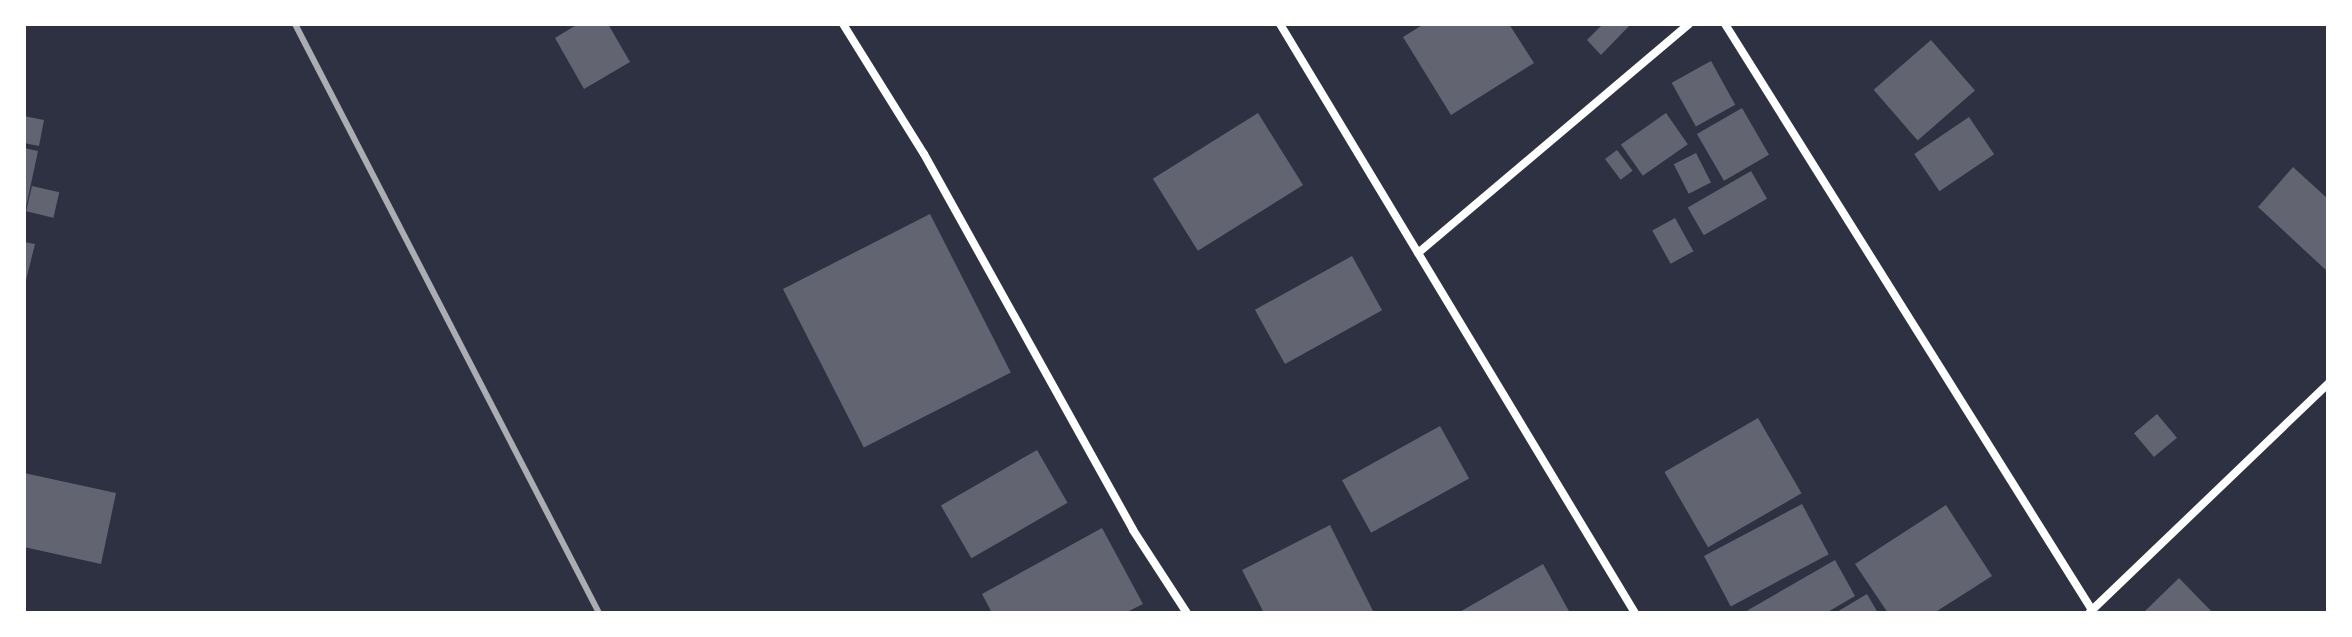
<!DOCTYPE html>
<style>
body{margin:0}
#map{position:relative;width:2352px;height:637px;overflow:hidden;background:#2d3142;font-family:"Fira Sans",sans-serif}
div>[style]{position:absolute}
.building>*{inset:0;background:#626471;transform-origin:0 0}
.minor>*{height:8px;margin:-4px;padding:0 4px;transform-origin:4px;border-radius:4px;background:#fff}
.rail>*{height:6px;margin:-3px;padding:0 3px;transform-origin:3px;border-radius:3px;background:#abadb3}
span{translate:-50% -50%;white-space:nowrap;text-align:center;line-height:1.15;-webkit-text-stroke:6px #fff;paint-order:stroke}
.frame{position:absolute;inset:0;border:26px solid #fff;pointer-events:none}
</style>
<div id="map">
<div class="building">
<i style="clip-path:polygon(578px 24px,608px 24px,630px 62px,584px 89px,555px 38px)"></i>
<i style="clip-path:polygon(1424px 24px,1509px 24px,1534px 63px,1451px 115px,1403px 37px)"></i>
<i style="clip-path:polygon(1603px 24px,1631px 24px,1601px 55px,1587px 40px)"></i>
<i style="left:1931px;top:40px;width:67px;height:76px;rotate:49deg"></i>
<i style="left:1711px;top:61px;width:50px;height:45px;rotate:61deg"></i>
<i style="left:1742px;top:108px;width:54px;height:52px;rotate:60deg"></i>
<i style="left:1258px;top:113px;width:85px;height:124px;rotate:58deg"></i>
<i style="left:1666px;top:113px;width:38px;height:55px;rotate:55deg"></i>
<i style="clip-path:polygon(24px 116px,44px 120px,39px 146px,24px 143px)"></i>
<i style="left:1969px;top:117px;width:45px;height:66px;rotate:56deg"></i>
<i style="clip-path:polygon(24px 148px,38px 151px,25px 212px,24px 212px)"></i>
<i style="left:1617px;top:150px;width:26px;height:15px;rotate:53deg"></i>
<i style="left:1696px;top:153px;width:33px;height:25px;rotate:63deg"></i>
<i style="clip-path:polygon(2293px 167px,2328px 199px,2328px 272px,2258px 207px)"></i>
<i style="left:1751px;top:171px;width:32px;height:73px;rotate:60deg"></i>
<i style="left:32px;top:186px;width:28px;height:26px;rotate:13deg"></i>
<i style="left:930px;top:214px;width:178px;height:165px;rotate:63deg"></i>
<i style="left:1675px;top:218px;width:38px;height:26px;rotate:61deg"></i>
<i style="clip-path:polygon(24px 242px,35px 244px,25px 284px,24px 284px)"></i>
<i style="left:1352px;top:256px;width:62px;height:111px;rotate:61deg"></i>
<i style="left:2157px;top:414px;width:31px;height:30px;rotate:50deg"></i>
<i style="left:1758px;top:418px;width:87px;height:108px;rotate:60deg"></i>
<i style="left:1440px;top:426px;width:60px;height:112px;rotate:61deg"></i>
<i style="left:1037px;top:450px;width:61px;height:111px;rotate:60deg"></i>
<i style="clip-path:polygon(24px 473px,116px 493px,101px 564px,24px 547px)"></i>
<i style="left:1802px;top:504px;width:57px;height:111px;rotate:62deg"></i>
<i style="clip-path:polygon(1946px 505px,1992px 576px,1934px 613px,1888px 613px,1855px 564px)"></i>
<i style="clip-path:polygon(1330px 525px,1374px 613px,1264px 613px,1242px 570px)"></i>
<i style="clip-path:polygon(1102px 528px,1143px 604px,1125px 613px,992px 613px,982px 594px)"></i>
<i style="clip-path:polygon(1835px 560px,1855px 596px,1826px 613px,1743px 613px)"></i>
<i style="clip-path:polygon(1543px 564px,1570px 613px,1458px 613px)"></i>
<i style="clip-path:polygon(2179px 578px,2213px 613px,2143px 613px)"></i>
<i style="clip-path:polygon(1867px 594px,1878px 613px,1835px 613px)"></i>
</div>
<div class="minor">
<i style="left:843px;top:24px;width:153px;rotate:58.1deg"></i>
<i style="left:924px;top:154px;width:430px;rotate:60.9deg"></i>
<i style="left:1133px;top:530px;width:99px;rotate:57deg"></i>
<i style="left:1280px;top:24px;width:688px;rotate:58.92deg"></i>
<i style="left:1725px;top:24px;width:691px;rotate:57.94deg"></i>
<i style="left:1418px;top:253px;width:355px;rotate:-40.2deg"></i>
<i style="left:2090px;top:612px;width:330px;rotate:-43.8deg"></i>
</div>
<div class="rail">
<i style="left:295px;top:24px;width:663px;rotate:62.7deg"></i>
</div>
<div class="frame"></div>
</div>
